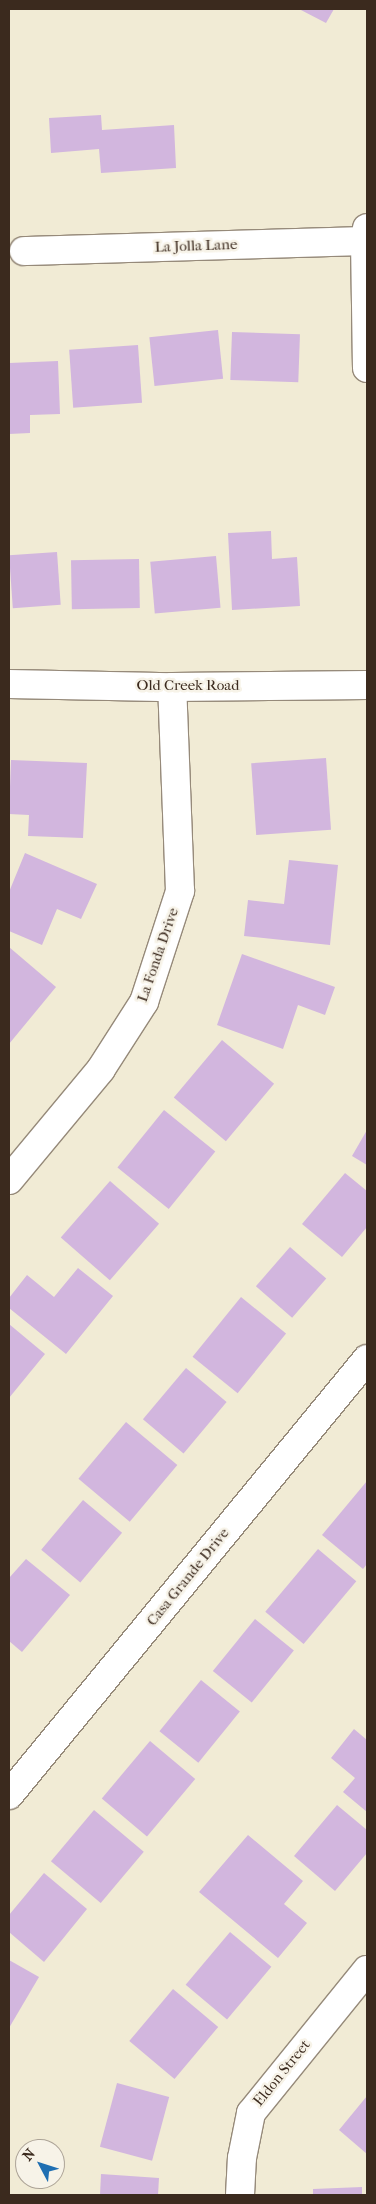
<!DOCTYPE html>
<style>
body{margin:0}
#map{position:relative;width:376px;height:2204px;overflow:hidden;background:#f1ebd5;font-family:"IM FELL French Canon",serif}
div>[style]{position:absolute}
.building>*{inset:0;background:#d2b6de;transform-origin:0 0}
.roads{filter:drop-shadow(1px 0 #968a7a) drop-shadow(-1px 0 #968a7a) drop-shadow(0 1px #968a7a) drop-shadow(0 -1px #968a7a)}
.minor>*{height:28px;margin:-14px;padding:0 14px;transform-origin:14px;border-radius:14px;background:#fff}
span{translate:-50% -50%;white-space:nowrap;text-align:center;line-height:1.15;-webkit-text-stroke:5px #f7f3e8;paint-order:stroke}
.street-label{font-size:15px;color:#3b2a1e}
.frame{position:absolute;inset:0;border:10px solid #3b2a1e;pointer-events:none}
.north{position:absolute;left:15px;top:2139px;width:50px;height:50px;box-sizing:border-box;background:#f7f3e8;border:1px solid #aca397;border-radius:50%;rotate:310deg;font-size:14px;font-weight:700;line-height:20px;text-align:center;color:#3b2a1e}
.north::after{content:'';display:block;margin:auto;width:18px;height:22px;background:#1f6fb2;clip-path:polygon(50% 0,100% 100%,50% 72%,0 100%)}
</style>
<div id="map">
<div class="building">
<i style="clip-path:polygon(299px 9px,334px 9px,326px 23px)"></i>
<i style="clip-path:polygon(101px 115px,102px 130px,174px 125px,176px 168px,101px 173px,99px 149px,51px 153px,49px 118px)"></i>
<i style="left:218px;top:330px;width:49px;height:69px;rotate:84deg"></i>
<i style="left:232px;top:332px;width:68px;height:48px;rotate:2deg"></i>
<i style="left:138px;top:345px;width:58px;height:69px;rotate:86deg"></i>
<i style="clip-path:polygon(58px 361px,60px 414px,30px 415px,30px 433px,9px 434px,9px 363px)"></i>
<i style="clip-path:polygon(271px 531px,272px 559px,297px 557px,300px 606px,232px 610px,228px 533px)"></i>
<i style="left:57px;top:552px;width:53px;height:48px;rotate:86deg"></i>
<i style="left:216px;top:556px;width:52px;height:66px;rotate:85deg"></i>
<i style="left:139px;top:559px;width:49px;height:68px;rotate:89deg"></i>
<i style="left:326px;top:758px;width:72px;height:75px;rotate:86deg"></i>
<i style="clip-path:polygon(11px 760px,87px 763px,83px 838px,28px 836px,29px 815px,9px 814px)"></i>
<i style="clip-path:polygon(25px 853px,97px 884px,81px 919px,57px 909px,42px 945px,9px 931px,9px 892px)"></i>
<i style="clip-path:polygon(289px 860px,338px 865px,330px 945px,244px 936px,248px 900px,284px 904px)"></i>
<i style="clip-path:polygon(9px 947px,56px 987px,9px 1044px)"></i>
<i style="clip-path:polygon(242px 954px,335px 987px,325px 1015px,298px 1005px,283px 1049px,217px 1025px)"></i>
<i style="left:222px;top:1040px;width:68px;height:75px;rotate:40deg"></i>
<i style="left:164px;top:1110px;width:66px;height:74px;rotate:39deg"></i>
<i style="clip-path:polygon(367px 1130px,367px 1165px,352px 1156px)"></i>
<i style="clip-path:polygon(345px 1173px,367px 1191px,367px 1227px,342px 1257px,302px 1224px)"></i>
<i style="left:110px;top:1181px;width:65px;height:75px;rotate:41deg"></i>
<i style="left:290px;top:1247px;width:48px;height:52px;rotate:41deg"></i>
<i style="clip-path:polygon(78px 1268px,113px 1296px,66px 1354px,9px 1308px,9px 1298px,27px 1275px,54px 1297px)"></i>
<i style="left:241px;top:1297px;width:58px;height:77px;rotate:39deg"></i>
<i style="clip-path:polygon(9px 1324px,45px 1354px,9px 1398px)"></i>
<i style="left:186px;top:1368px;width:53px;height:67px;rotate:40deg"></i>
<i style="left:126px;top:1422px;width:67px;height:74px;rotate:40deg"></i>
<i style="clip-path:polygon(367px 1481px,367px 1564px,363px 1569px,322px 1535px)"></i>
<i style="left:83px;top:1500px;width:51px;height:65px;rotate:40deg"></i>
<i style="left:318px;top:1549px;width:50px;height:82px;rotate:40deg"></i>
<i style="clip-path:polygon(26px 1559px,70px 1595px,22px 1652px,9px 1641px,9px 1578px)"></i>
<i style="left:255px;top:1619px;width:50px;height:67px;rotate:39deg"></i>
<i style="left:201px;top:1680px;width:50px;height:66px;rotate:39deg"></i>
<i style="clip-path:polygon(354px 1729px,367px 1740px,367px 1812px,343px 1792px,355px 1778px,331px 1758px)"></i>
<i style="left:150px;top:1741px;width:59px;height:75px;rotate:40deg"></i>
<i style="clip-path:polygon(337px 1805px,367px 1830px,367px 1853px,335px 1891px,294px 1856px)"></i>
<i style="left:94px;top:1810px;width:65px;height:67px;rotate:40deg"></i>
<i style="clip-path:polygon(248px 1835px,303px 1881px,284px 1904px,307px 1923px,278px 1958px,199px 1892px)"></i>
<i style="clip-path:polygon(44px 1873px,87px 1909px,44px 1962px,9px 1932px,9px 1915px)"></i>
<i style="left:230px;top:1932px;width:54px;height:69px;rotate:40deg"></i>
<i style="clip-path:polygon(9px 1960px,39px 1977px,9px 2028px)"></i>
<i style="left:173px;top:1989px;width:59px;height:68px;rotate:40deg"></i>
<i style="left:117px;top:2083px;width:54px;height:66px;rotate:15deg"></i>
<i style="clip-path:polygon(367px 2096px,367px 2154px,339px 2130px)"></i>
<i style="clip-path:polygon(101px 2174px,159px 2178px,158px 2195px,100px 2195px)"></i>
<i style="clip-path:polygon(362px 2187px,362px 2195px,313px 2195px,313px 2189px)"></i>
</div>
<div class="roads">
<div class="minor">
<i style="left:367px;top:228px;width:13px;rotate:99deg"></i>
<i style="left:365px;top:241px;width:127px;rotate:89.1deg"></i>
<i style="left:24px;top:251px;width:343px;rotate:-1.7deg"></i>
<i style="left:9px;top:684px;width:163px;rotate:1.1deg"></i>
<i style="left:172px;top:687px;width:195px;rotate:-0.6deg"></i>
<i style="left:9px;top:1180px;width:144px;rotate:-50.3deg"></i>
<i style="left:101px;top:1069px;width:80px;rotate:-57.3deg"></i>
<i style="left:144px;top:1002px;width:117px;rotate:-72deg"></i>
<i style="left:180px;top:891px;width:204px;rotate:-92.2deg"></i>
<i style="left:9px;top:1795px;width:564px;rotate:-50.61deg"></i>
<i style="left:240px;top:2195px;width:37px;rotate:-87deg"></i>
<i style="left:242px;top:2158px;width:46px;rotate:-78.7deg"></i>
<i style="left:251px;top:2113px;width:184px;rotate:-51deg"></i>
</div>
</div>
<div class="street-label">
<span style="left:196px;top:246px;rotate:-2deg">La Jolla Lane</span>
<span style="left:188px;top:686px">Old Creek Road</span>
<span style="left:158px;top:955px;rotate:-71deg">La Fonda Drive</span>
<span style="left:188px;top:1577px;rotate:-51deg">Casa Grande Drive</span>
<span style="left:282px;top:2073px;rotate:-51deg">Eldon Street</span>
</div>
<div class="frame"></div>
<div class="north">N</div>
</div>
